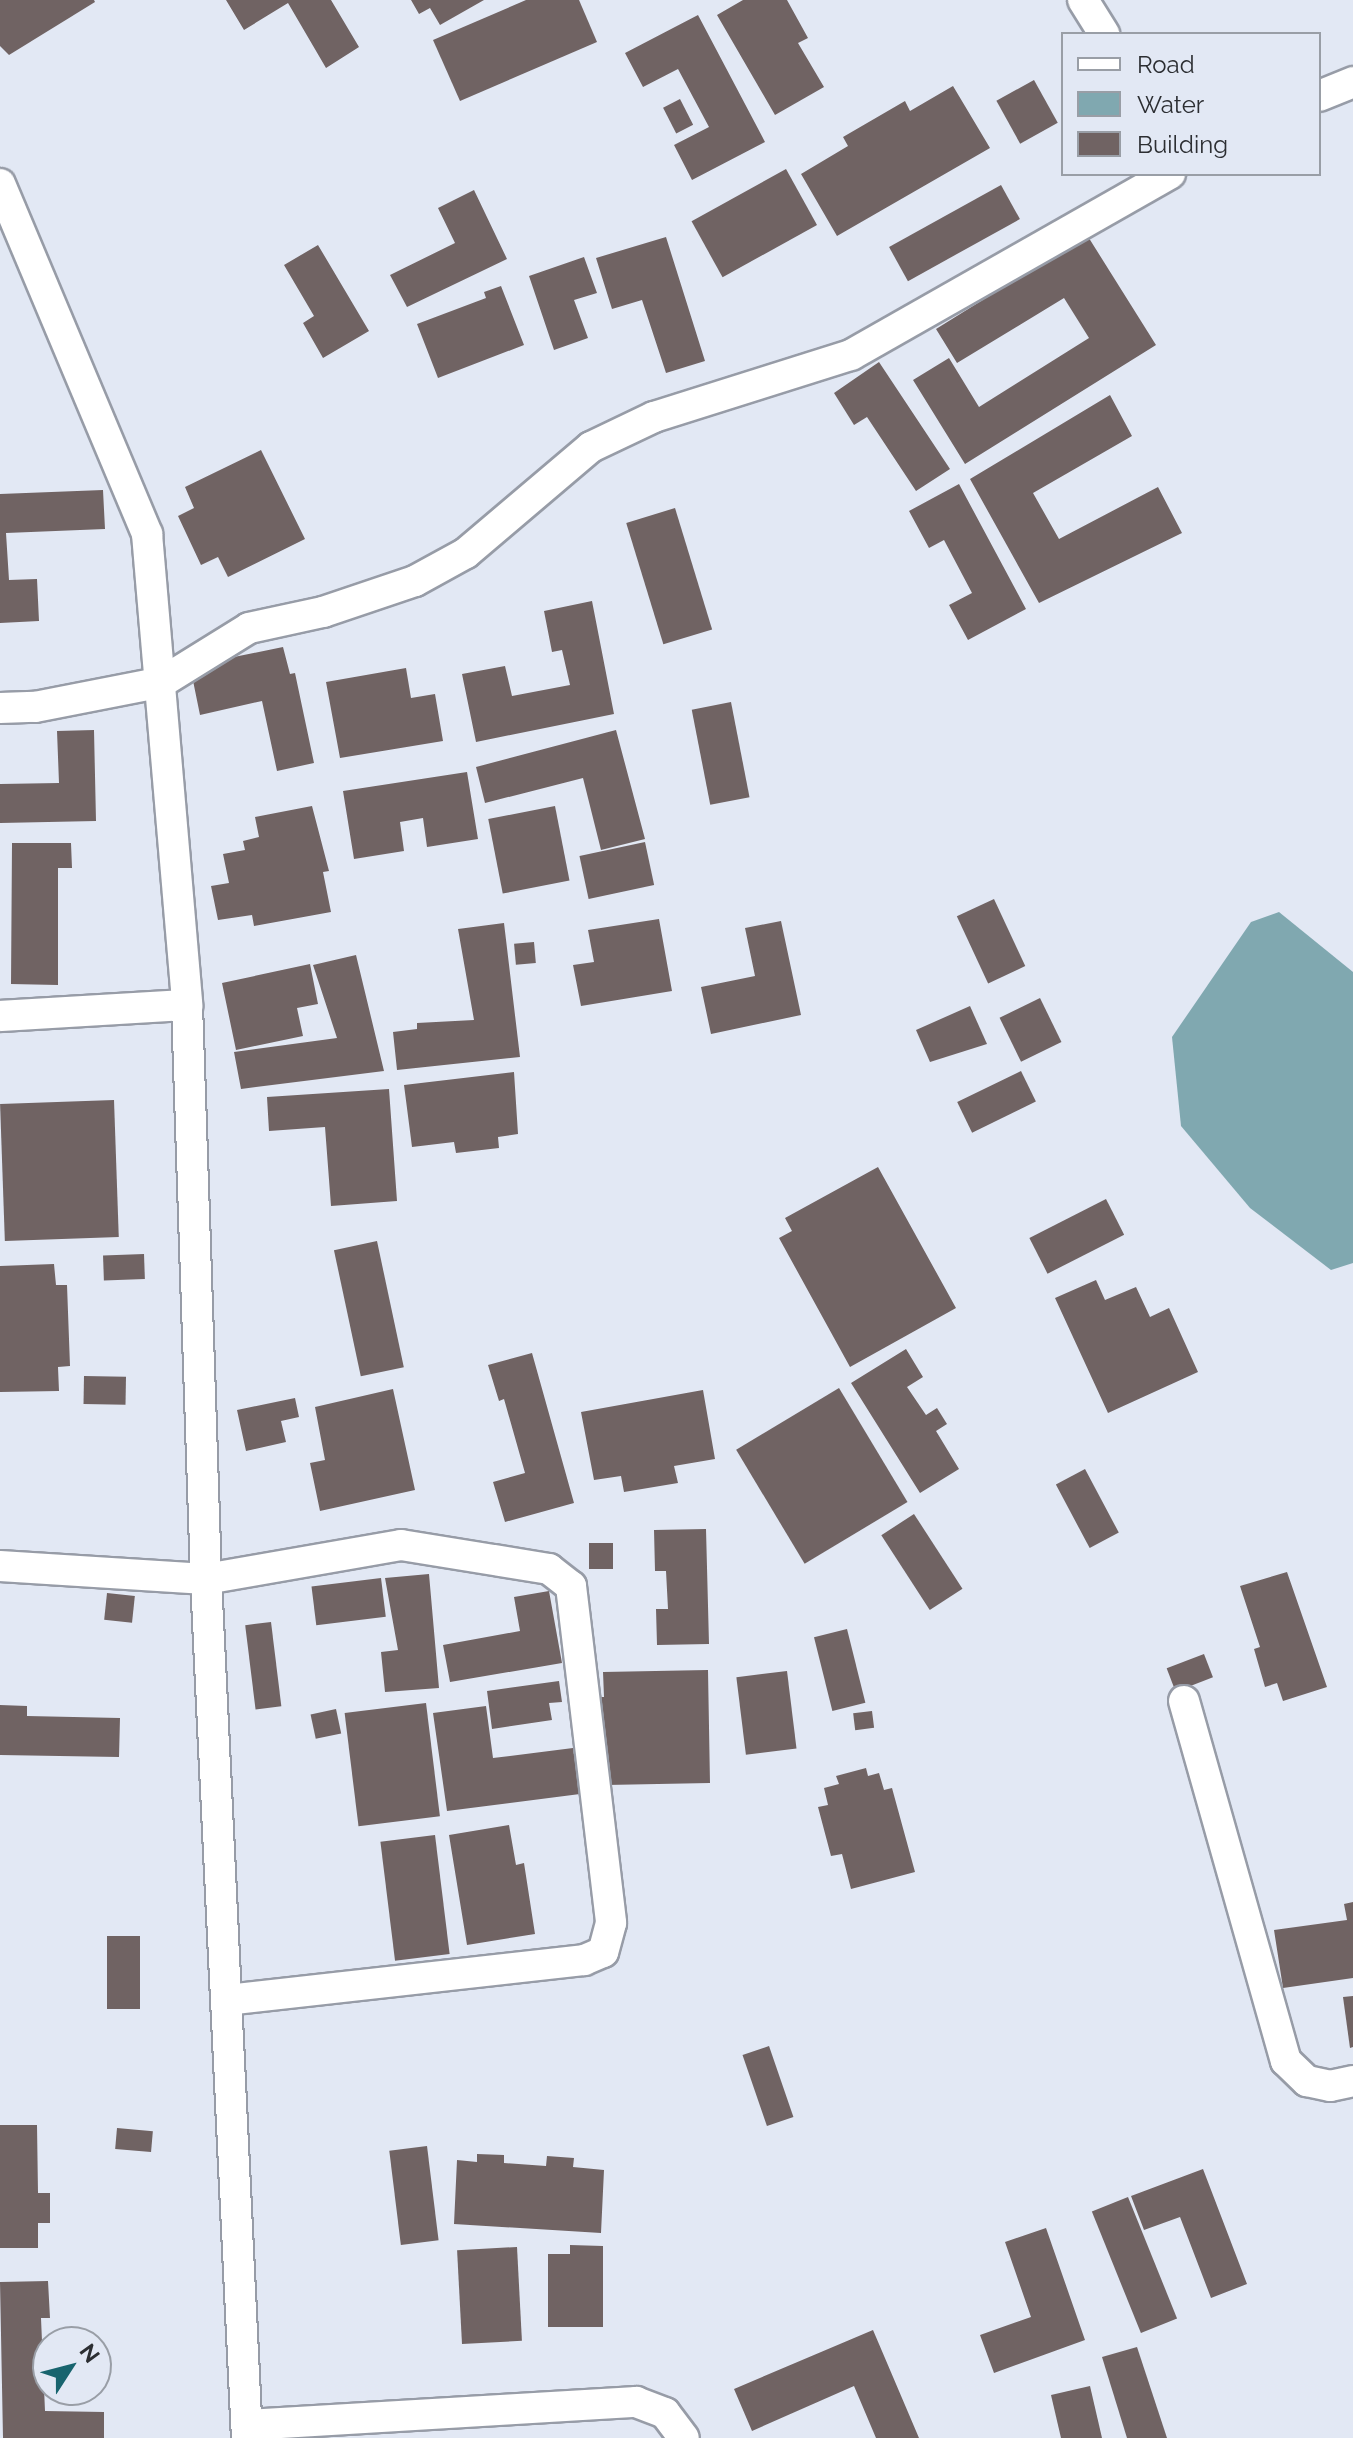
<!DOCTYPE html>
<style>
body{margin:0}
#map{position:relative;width:1353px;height:2438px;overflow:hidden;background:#e2e8f4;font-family:Raleway,sans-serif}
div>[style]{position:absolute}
.water>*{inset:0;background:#80a8b0}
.building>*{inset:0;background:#706363;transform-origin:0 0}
.roads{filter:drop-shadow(2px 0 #979ca7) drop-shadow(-2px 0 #979ca7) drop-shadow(0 2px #979ca7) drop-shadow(0 -2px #979ca7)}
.minor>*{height:30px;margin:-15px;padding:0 15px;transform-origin:15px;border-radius:15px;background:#fff}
span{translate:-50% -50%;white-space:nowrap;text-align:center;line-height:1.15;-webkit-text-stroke:8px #e2e8f4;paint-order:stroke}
.legend{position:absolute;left:1061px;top:32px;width:260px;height:144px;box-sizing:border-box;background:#e2e8f4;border:2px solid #999ea6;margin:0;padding:10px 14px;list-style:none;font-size:24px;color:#2c2e32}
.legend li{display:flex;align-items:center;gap:16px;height:40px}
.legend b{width:40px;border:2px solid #999ea6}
.north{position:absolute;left:32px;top:2326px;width:80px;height:80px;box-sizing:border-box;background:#e2e8f4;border:2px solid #999ea6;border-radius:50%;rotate:54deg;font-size:22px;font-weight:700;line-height:32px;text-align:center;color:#2c2e32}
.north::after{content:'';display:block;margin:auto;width:28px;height:36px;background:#18646e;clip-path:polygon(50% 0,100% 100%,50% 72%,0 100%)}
</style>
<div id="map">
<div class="water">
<i style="clip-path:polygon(1279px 912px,1353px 972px,1353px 1263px,1331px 1270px,1250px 1208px,1181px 1126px,1172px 1037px,1251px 922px)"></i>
</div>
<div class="building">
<i style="clip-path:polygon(0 0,94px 0,95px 2px,9px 55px,0 46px)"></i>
<i style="clip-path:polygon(226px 0,331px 0,359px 47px,326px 68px,288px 3px,244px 30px)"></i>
<i style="clip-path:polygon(411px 0,484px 0,440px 25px,430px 8px,419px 14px)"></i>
<i style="clip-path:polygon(526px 0,579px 0,597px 42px,460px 101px,433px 40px)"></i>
<i style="clip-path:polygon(743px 0,787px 0,808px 38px,798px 43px,824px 87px,775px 115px,717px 15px)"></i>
<i style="clip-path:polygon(698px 15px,765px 142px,692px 180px,674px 145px,709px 127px,678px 69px,643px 87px,625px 53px)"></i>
<i style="left:1034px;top:80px;width:49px;height:43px;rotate:61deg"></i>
<i style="clip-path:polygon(953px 86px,990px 148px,837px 236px,801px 174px,848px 146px,843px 137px,905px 101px,910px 111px)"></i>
<i style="left:680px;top:99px;width:29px;height:19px;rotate:63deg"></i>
<i style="left:786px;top:169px;width:64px;height:108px;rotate:61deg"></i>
<i style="left:1001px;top:185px;width:39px;height:128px;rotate:61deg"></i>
<i style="clip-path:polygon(474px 190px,507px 259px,407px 307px,390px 275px,455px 243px,438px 208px)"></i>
<i style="clip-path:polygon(1087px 235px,1156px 345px,965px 464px,913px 380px,949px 358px,979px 407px,1089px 338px,1064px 298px,957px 363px,936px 329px)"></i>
<i style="clip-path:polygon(666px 237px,705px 361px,666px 373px,642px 300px,612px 309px,596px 258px)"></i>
<i style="clip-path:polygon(318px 245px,369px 331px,323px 358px,303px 323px,314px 316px,284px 265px)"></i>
<i style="clip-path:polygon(584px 257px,597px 293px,574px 300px,588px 338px,554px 350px,529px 276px)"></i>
<i style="clip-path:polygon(501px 286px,524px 345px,438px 378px,417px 324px,486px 298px,484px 292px)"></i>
<i style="clip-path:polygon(879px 362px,950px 469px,916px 491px,867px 417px,854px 425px,834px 393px)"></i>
<i style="clip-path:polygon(1110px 395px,1132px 436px,1033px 493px,1059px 539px,1158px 487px,1182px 533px,1039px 603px,970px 479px)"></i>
<i style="clip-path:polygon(261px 450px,305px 539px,228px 577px,218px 557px,201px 565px,178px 516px,194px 508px,185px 487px)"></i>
<i style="clip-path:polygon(959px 484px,1026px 609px,968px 640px,949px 605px,972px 593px,944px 540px,929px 548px,909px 511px)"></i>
<i style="clip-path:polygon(103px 490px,105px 529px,6px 533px,9px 580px,37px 579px,39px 621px,0 623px,0 494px)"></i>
<i style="left:675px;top:508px;width:127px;height:51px;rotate:73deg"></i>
<i style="clip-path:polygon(592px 601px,614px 714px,476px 742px,462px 674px,505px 666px,512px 696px,570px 685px,562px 650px,552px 652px,544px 611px)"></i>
<i style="clip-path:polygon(283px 647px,290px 674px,295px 673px,314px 763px,277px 771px,262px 701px,200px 715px,190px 666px)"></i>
<i style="clip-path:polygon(406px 668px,411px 698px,435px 694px,443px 741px,340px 758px,326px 682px)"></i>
<i style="left:731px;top:702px;width:97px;height:40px;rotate:79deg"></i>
<i style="clip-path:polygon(94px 730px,96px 821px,0 823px,0 784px,59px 783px,57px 731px)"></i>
<i style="clip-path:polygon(616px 730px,645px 839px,601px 850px,583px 778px,485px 803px,476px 767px)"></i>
<i style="clip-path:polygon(467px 772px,478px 839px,427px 847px,423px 818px,400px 822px,404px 851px,354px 859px,343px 791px)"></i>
<i style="clip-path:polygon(312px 806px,329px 871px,323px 872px,331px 912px,254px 926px,252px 915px,218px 920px,211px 886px,229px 883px,223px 854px,245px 850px,243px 841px,259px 837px,255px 817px)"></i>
<i style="left:555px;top:806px;width:76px;height:68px;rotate:79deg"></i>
<i style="left:645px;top:842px;width:44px;height:67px;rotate:78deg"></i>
<i style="clip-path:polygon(12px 843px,71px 843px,72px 868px,58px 868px,58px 985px,11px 984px)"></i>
<i style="left:994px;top:899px;width:74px;height:41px;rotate:65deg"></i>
<i style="clip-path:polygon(659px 919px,672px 991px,581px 1006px,573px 965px,594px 962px,588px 930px)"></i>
<i style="clip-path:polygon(781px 921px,801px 1015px,711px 1034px,701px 987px,755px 976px,745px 928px)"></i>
<i style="clip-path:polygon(504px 923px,520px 1057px,397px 1070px,393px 1032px,417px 1029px,417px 1023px,474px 1020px,458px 929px)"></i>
<i style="left:534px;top:942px;width:21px;height:20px;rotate:85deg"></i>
<i style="clip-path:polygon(356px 955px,384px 1071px,241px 1089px,234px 1052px,337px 1038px,313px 965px)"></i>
<i style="clip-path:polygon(310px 964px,318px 1004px,297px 1008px,303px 1036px,236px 1050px,222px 983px)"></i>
<i style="left:1040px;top:998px;width:49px;height:45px;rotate:64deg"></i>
<i style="clip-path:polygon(970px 1006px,987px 1044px,930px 1062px,916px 1030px)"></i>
<i style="left:1021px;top:1071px;width:34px;height:71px;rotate:64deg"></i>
<i style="clip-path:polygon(514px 1072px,518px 1134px,498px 1137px,499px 1148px,456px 1153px,454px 1142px,412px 1147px,404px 1085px)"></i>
<i style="clip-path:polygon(389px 1089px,397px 1201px,331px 1206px,325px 1127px,269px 1131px,267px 1097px)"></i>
<i style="left:114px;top:1100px;width:137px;height:114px;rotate:88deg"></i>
<i style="clip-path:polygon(878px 1167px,956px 1308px,850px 1367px,779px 1238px,792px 1231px,785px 1218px)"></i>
<i style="left:1106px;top:1199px;width:40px;height:86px;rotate:63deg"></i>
<i style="left:377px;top:1241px;width:129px;height:44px;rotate:78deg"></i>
<i style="left:144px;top:1254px;width:25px;height:41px;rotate:88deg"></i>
<i style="clip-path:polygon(54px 1264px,56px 1285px,67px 1285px,70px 1366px,58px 1367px,59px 1391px,0 1392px,0 1266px)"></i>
<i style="clip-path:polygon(1096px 1280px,1105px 1300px,1136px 1287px,1150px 1317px,1169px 1308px,1198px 1372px,1108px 1413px,1055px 1298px)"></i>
<i style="clip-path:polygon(906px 1349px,923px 1377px,907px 1387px,926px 1415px,937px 1408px,947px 1424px,936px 1431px,959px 1469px,920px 1493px,851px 1383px)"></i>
<i style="clip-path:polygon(532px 1353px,574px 1503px,505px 1522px,493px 1482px,525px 1473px,504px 1399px,499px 1401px,488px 1365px)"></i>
<i style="left:84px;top:1376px;width:42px;height:28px;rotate:1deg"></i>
<i style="left:839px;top:1388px;width:133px;height:120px;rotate:59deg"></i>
<i style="clip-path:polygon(393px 1389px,415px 1490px,320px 1511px,310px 1463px,325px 1460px,315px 1407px)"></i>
<i style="clip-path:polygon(703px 1390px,715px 1459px,674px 1466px,678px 1483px,624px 1492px,621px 1476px,594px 1480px,581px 1412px)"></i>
<i style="clip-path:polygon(295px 1398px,299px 1417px,281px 1421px,286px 1442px,246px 1451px,237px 1410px)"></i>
<i style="left:1085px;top:1469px;width:72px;height:33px;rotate:62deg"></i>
<i style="left:914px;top:1514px;width:89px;height:39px;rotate:57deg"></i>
<i style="clip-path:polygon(706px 1529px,709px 1644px,657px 1645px,656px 1609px,668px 1609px,666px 1571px,655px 1571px,654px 1530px)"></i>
<i style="left:589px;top:1543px;width:24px;height:26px"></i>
<i style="clip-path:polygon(1287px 1572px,1327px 1687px,1283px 1701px,1277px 1683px,1265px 1687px,1254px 1649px,1260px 1647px,1240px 1586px)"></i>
<i style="clip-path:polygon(429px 1574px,439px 1688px,385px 1692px,381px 1652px,398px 1650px,385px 1578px)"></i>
<i style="left:381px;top:1578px;width:39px;height:70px;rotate:83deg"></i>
<i style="clip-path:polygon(549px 1591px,562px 1663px,450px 1682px,443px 1645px,520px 1631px,514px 1597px)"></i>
<i style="left:107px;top:1593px;width:28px;height:27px;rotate:6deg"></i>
<i style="left:271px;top:1622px;width:85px;height:26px;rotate:83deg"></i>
<i style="left:847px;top:1629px;width:76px;height:34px;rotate:76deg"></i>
<i style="left:1204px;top:1654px;width:25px;height:40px;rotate:69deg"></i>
<i style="clip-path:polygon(708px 1670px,710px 1783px,606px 1785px,594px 1697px,604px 1697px,603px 1672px)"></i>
<i style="left:787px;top:1671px;width:78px;height:51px;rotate:83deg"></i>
<i style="clip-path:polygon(559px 1681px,562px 1702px,549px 1703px,552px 1720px,492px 1729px,487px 1691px)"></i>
<i style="left:426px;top:1703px;width:114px;height:82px;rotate:83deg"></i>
<i style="clip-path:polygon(0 1705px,27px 1706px,27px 1716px,120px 1718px,119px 1757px,0 1755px)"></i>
<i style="clip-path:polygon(486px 1706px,493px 1758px,573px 1748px,580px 1794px,447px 1811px,433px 1713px)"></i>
<i style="left:336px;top:1709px;width:25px;height:26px;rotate:78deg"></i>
<i style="left:872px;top:1711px;width:17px;height:19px;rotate:83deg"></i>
<i style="clip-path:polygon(866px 1768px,868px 1776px,879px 1773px,884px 1790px,892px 1788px,915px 1872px,851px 1889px,842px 1854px,831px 1856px,818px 1807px,828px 1805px,824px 1788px,839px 1784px,836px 1776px)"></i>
<i style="clip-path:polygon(509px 1825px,516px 1865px,524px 1863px,535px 1934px,467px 1945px,449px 1835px)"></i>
<i style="left:435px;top:1835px;width:120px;height:55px;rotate:83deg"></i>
<i style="clip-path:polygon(1353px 1902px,1353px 1978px,1283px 1988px,1274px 1930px,1347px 1920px,1344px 1904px)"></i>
<i style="left:107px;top:1936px;width:33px;height:73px"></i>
<i style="clip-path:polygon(1353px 1996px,1353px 2047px,1350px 2048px,1343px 1997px)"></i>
<i style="left:769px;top:2046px;width:75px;height:28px;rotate:71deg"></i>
<i style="clip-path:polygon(0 2125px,37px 2125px,38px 2193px,50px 2193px,50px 2223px,38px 2223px,38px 2248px,0 2248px)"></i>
<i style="left:117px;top:2128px;width:36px;height:21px;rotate:5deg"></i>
<i style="left:427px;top:2146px;width:95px;height:38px;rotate:83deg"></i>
<i style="clip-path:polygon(477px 2154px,504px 2155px,504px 2163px,546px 2166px,547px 2156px,574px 2158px,573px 2167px,604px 2170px,601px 2233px,454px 2224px,457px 2160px,477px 2162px)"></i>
<i style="clip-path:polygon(1203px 2169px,1247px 2284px,1211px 2298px,1180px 2217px,1144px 2230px,1131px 2196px)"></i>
<i style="left:1128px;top:2197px;width:131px;height:39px;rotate:68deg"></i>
<i style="clip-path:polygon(1046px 2228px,1085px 2340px,994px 2373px,980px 2335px,1031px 2317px,1005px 2242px)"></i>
<i style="clip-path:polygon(570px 2245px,603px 2246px,603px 2327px,548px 2327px,548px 2254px,570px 2254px)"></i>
<i style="left:517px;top:2247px;width:94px;height:60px;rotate:87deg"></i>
<i style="clip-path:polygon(48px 2281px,50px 2318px,41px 2318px,45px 2411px,104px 2412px,104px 2438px,3px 2438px,0 2282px)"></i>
<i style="clip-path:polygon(873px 2330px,919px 2438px,876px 2438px,854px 2386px,752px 2431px,734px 2389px)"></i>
<i style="clip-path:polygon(1137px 2347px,1167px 2438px,1127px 2438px,1102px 2357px)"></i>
<i style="clip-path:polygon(1090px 2386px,1102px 2438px,1061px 2438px,1051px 2395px)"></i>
</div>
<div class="roads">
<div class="minor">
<i style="left:1083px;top:0;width:40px;rotate:58deg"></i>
<i style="left:1319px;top:96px;width:37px;rotate:-22deg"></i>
<i style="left:0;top:184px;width:380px;rotate:67.2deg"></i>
<i style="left:147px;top:534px;width:473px;rotate:85.1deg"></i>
<i style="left:187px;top:1005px;width:574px;rotate:88.1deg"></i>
<i style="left:206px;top:1579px;width:860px;rotate:87.27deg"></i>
<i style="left:0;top:708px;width:35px;rotate:-2deg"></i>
<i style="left:35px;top:707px;width:129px;rotate:-11.1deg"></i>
<i style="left:162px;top:682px;width:102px;rotate:-31.8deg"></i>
<i style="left:249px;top:628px;width:76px;rotate:-12.2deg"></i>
<i style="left:323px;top:612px;width:97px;rotate:-18.6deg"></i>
<i style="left:415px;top:581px;width:58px;rotate:-28.8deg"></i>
<i style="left:466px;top:553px;width:164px;rotate:-40.3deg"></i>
<i style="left:591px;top:447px;width:70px;rotate:-25.5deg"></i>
<i style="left:654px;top:417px;width:207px;rotate:-17.5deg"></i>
<i style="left:851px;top:355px;width:367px;rotate:-29.6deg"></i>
<i style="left:0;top:1016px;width:187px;rotate:-3.4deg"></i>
<i style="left:0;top:1566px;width:206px;rotate:3.6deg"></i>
<i style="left:206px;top:1579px;width:198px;rotate:-9.9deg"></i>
<i style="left:401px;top:1545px;width:150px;rotate:9.2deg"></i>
<i style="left:549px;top:1569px;width:28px;rotate:38deg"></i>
<i style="left:571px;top:1586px;width:339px;rotate:83.2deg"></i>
<i style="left:611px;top:1923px;width:30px;rotate:105deg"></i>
<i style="left:603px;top:1952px;width:21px;rotate:157deg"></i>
<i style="left:584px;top:1960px;width:357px;rotate:173.6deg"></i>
<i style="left:1184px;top:1701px;width:374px;rotate:74.2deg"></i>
<i style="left:1286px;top:2061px;width:29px;rotate:44deg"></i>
<i style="left:1307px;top:2081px;width:24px;rotate:12deg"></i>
<i style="left:1330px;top:2086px;width:24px;rotate:-12deg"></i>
<i style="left:247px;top:2425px;width:390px;rotate:-3.4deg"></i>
<i style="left:636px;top:2402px;width:31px;rotate:21deg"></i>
<i style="left:665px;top:2413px;width:31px;rotate:53deg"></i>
</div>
</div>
<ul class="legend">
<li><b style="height:10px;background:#fff"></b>Road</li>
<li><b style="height:22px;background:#80a8b0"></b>Water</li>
<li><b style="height:22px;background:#706363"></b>Building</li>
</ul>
<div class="north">N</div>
</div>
